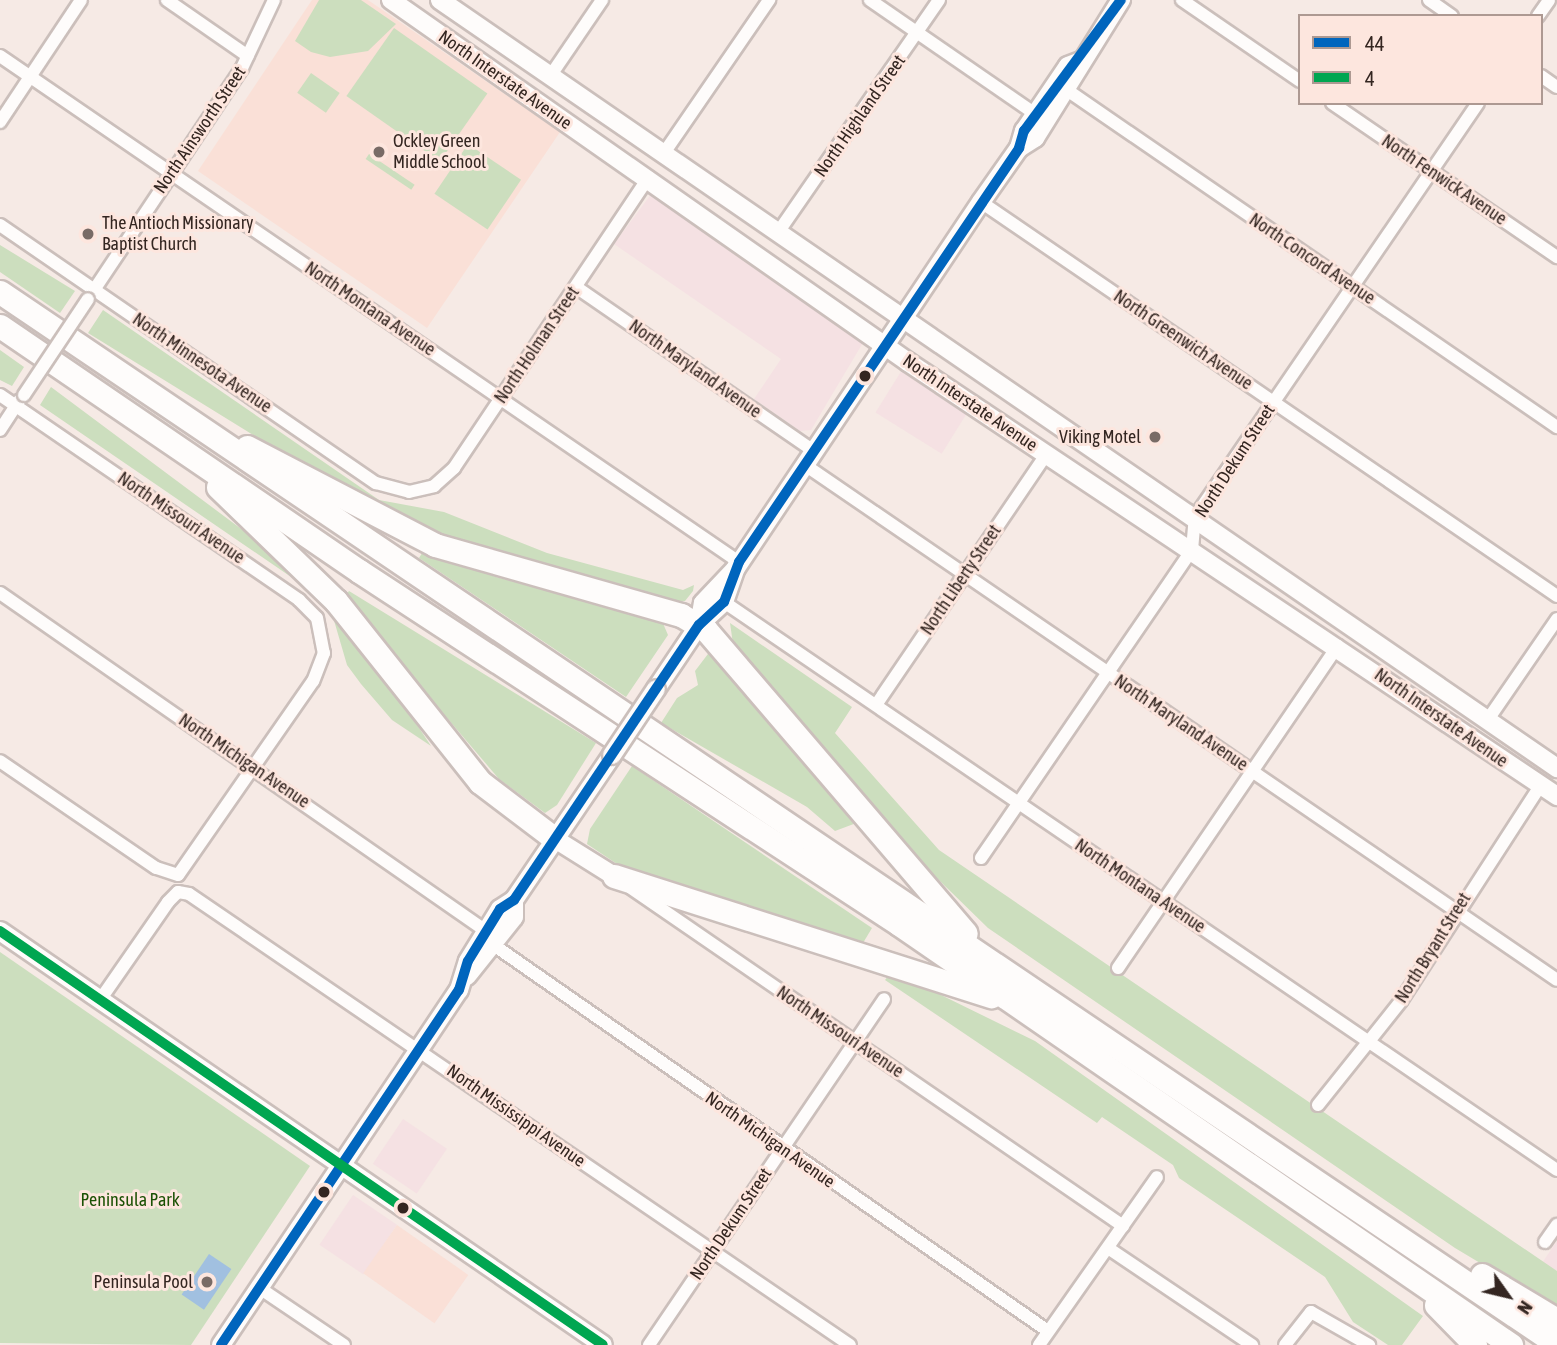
<!DOCTYPE html>
<style>
body{margin:0}
#map{position:relative;width:1557px;height:1345px;overflow:hidden;background:#f6eae5;font-family:"Asap Condensed",sans-serif}
div>[style]{position:absolute}
.commercial>*{inset:0;background:#f5e1e3;transform-origin:0 0}
.built>*{inset:0;background:#fae0d7;transform-origin:0 0}
.green>*{inset:0;background:#ccdebe;transform-origin:0 0}
.water>*{inset:0;background:#a1c0e0;transform-origin:0 0}
.roads{filter:drop-shadow(2px 0 #cbbfbb) drop-shadow(-2px 0 #cbbfbb) drop-shadow(0 2px #cbbfbb) drop-shadow(0 -2px #cbbfbb)}
.street>*{height:12px;margin:-6px;padding:0 6px;transform-origin:6px;border-radius:6px;background:#fefcfb}
.secondary>*{height:18px;margin:-9px;padding:0 9px;transform-origin:9px;border-radius:9px;background:#fefcfb}
.highway>*{height:23px;margin:-11.5px;padding:0 11.5px;transform-origin:11.5px;border-radius:11.5px;background:#fefcfb}
.bridges{filter:drop-shadow(2px 0 #cbbfbb) drop-shadow(-2px 0 #cbbfbb) drop-shadow(0 2px #cbbfbb) drop-shadow(0 -2px #cbbfbb)}
.street-bridge>*{height:12px;margin:-6px;padding:0 6px;transform-origin:6px;border-radius:6px;background:#fefcfb}
.secondary-bridge>*{height:18px;margin:-9px;padding:0 9px;transform-origin:9px;border-radius:9px;background:#fefcfb}
.bus-1>*{height:10px;margin:-5px;padding:0 5px;transform-origin:5px;border-radius:5px;background:#0065bd}
.bus-2>*{height:10px;margin:-5px;padding:0 5px;transform-origin:5px;border-radius:5px;background:#00a651}
.dots>*{width:19px;height:19px;translate:-50% -50%;box-sizing:border-box;border:4px solid #fde6de;border-radius:50%}
span{translate:-50% -50%;white-space:nowrap;text-align:center;line-height:1.15;-webkit-text-stroke:6px #fde6de;paint-order:stroke}
.street-label{font-size:18px;color:#342621}
.poi-label{font-size:18px;color:#342621}
.left{translate:0 -50%;text-align:left}
.right{translate:-100% -50%;text-align:right}
.park-label{font-size:18px;color:#1b5104}
.legend{position:absolute;left:1298px;top:14px;width:245px;height:91px;box-sizing:border-box;background:#fde6de;border:2px solid #ad9992;margin:0;padding:9px 12px;list-style:none;font-size:21px;color:#342621}
.legend li{display:flex;align-items:center;gap:14px;height:35px}
.legend b{width:35px;border:2px solid #ad9992}
.north{position:absolute;left:1473px;top:1261px;width:70px;height:70px;-webkit-text-stroke:5px #fde6de;paint-order:stroke;rotate:124deg;font-size:19px;font-weight:700;line-height:28px;text-align:center;color:#342621}
.north::after{content:'';display:block;margin:auto;width:24px;height:32px;background:#342621;clip-path:polygon(50% 0,100% 100%,50% 72%,0 100%)}
</style>
<div id="map">
<div class="commercial">
<i style="clip-path:polygon(652px 193px,864px 341px,811px 430px,800px 431px,754px 399px,781px 359px,614px 244px)"></i>
<i style="left:902px;top:370px;width:78px;height:50px;rotate:32deg"></i>
<i style="left:403px;top:1119px;width:53px;height:54px;rotate:34deg"></i>
<i style="left:353px;top:1195px;width:53px;height:60px;rotate:34deg"></i>
<i style="clip-path:polygon(1557px 1241px,1557px 1271px,1542px 1263px)"></i>
</div>
<div class="built">
<i style="clip-path:polygon(312px 0,368px 0,560px 132px,427px 328px,198px 171px)"></i>
<i style="left:397px;top:1225px;width:87px;height:59px;rotate:35deg"></i>
</div>
<div class="green">
<i style="clip-path:polygon(319px 0,361px 0,396px 24px,368px 51px,330px 57px,311px 52px,295px 41px)"></i>
<i style="left:394px;top:28px;width:114px;height:83px;rotate:35deg"></i>
<i style="left:311px;top:73px;width:35px;height:24px;rotate:35deg"></i>
<i style="left:468px;top:144px;width:64px;height:60px;rotate:34deg"></i>
<i style="left:369px;top:154px;width:55px;height:6px;rotate:34deg"></i>
<i style="clip-path:polygon(0 245px,75px 291px,60px 313px,0 272px)"></i>
<i style="clip-path:polygon(103px 310px,379px 500px,444px 512px,547px 553px,683px 590px,694px 585px,693px 591px,685px 601px,670px 603px,426px 533px,363px 503px,88px 333px)"></i>
<i style="clip-path:polygon(0 350px,24px 367px,12px 386px,0 380px)"></i>
<i style="clip-path:polygon(51px 387px,299px 572px,390px 684px,431px 746px,392px 720px,361px 684px,347px 665px,333px 617px,313px 592px,40px 405px)"></i>
<i style="clip-path:polygon(424px 550px,496px 577px,662px 621px,668px 635px,626px 697px,419px 558px)"></i>
<i style="clip-path:polygon(349px 591px,596px 743px,557px 805px,545px 813px,499px 779px,344px 597px)"></i>
<i style="clip-path:polygon(730px 623px,852px 707px,835px 733px,939px 850px,1557px 1271px,1557px 1309px,1455px 1248px,988px 928px,905px 847px,733px 644px)"></i>
<i style="clip-path:polygon(711px 650px,859px 822px,835px 831px,807px 807px,661px 723px,677px 698px,698px 685px,695px 671px)"></i>
<i style="clip-path:polygon(632px 766px,872px 928px,863px 943px,694px 895px,623px 868px,587px 844px,590px 829px)"></i>
<i style="clip-path:polygon(0 952px,310px 1166px,191px 1345px,0 1343px)"></i>
<i style="clip-path:polygon(892px 971px,1035px 1041px,1423px 1316px,1402px 1345px,1388px 1345px,1353px 1322px,1325px 1277px,1179px 1178px,1173px 1165px,1102px 1117px,1097px 1123px,885px 980px)"></i>
</div>
<div class="water">
<i style="left:209px;top:1254px;width:27px;height:49px;rotate:34deg"></i>
</div>
<div class="roads">
<div class="street">
<i style="left:167px;top:0;width:98px;rotate:34.7deg"></i>
<i style="left:870px;top:0;width:201px;rotate:34.6deg"></i>
<i style="left:1182px;top:0;width:143px;rotate:34.5deg"></i>
<i style="left:1429px;top:0;width:28px;rotate:35deg"></i>
<i style="left:1538px;top:16px;width:19px;rotate:-55deg"></i>
<i style="left:0;top:56px;width:896px;rotate:34.4deg"></i>
<i style="left:551px;top:75px;width:91px;rotate:-55.8deg"></i>
<i style="left:1541px;top:76px;width:19px;rotate:35deg"></i>
<i style="left:1067px;top:90px;width:595px;rotate:34.52deg"></i>
<i style="left:1332px;top:103px;width:273px;rotate:34.4deg"></i>
<i style="left:0;top:122px;width:146px;rotate:-56.4deg"></i>
<i style="left:664px;top:153px;width:186px;rotate:-55.5deg"></i>
<i style="left:981px;top:202px;width:698px;rotate:34.37deg"></i>
<i style="left:0;top:225px;width:456px;rotate:34.5deg"></i>
<i style="left:376px;top:483px;width:34px;rotate:15deg"></i>
<i style="left:409px;top:492px;width:26px;rotate:-13deg"></i>
<i style="left:434px;top:486px;width:27px;rotate:-42deg"></i>
<i style="left:454px;top:468px;width:350px;rotate:-56.2deg"></i>
<i style="left:779px;top:231px;width:281px;rotate:-55.3deg"></i>
<i style="left:576px;top:287px;width:289px;rotate:34.6deg"></i>
<i style="left:92px;top:293px;width:270px;rotate:-56.3deg"></i>
<i style="left:242px;top:68px;width:75px;rotate:-64.8deg"></i>
<i style="left:0;top:395px;width:363px;rotate:34.4deg"></i>
<i style="left:299px;top:600px;width:25px;rotate:45deg"></i>
<i style="left:317px;top:618px;width:36px;rotate:79deg"></i>
<i style="left:324px;top:653px;width:30px;rotate:111deg"></i>
<i style="left:313px;top:681px;width:236px;rotate:124.8deg"></i>
<i style="left:178px;top:875px;width:23px;rotate:-162deg"></i>
<i style="left:156px;top:868px;width:189px;rotate:-145.6deg"></i>
<i style="left:0;top:430px;width:35px;rotate:-57deg"></i>
<i style="left:805px;top:465px;width:911px;rotate:34.4deg"></i>
<i style="left:0;top:593px;width:592px;rotate:34.82deg"></i>
<i style="left:724px;top:602px;width:1008px;rotate:34.29deg"></i>
<i style="left:876px;top:705px;width:302px;rotate:-55.8deg"></i>
<i style="left:1489px;top:718px;width:120px;rotate:-55.5deg"></i>
<i style="left:981px;top:858px;width:373px;rotate:-55.6deg"></i>
<i style="left:1192px;top:550px;width:33px;rotate:-85deg"></i>
<i style="left:1195px;top:517px;width:501px;rotate:-55.64deg"></i>
<i style="left:631px;top:888px;width:597px;rotate:34.49deg"></i>
<i style="left:495px;top:946px;width:674px;rotate:34.85deg"></i>
<i style="left:1118px;top:968px;width:390px;rotate:-55.7deg"></i>
<i style="left:100px;top:1000px;width:119px;rotate:-55.2deg"></i>
<i style="left:168px;top:902px;width:14px;rotate:-45deg"></i>
<i style="left:178px;top:892px;width:11px;rotate:10deg"></i>
<i style="left:189px;top:894px;width:800px;rotate:34.31deg"></i>
<i style="left:1318px;top:1105px;width:133px;rotate:-51.4deg"></i>
<i style="left:1401px;top:1001px;width:257px;rotate:-57.1deg"></i>
<i style="left:1545px;top:1242px;width:21px;rotate:-55deg"></i>
<i style="left:1108px;top:1248px;width:174px;rotate:34deg"></i>
<i style="left:261px;top:1289px;width:100px;rotate:34deg"></i>
<i style="left:649px;top:1345px;width:418px;rotate:-55.8deg"></i>
<i style="left:1039px;top:1345px;width:205px;rotate:-54.9deg"></i>
<i style="left:1285px;top:1345px;width:42px;rotate:-51.8deg"></i>
<i style="left:1311px;top:1312px;width:67px;rotate:29.6deg"></i>
</div>
<div class="secondary">
<i style="left:391px;top:0;width:631px;rotate:35deg"></i>
<i style="left:908px;top:362px;width:781px;rotate:33.77deg"></i>
<i style="left:440px;top:0;width:1356px;rotate:34.51deg"></i>
<i style="left:1019px;top:148px;width:18px;rotate:-74deg"></i>
<i style="left:1024px;top:131px;width:78px;rotate:-55.9deg"></i>
<i style="left:1068px;top:66px;width:14px;rotate:-21deg"></i>
<i style="left:699px;top:625px;width:22px;rotate:-80deg"></i>
<i style="left:703px;top:603px;width:48px;rotate:-46.7deg"></i>
<i style="left:736px;top:568px;width:440px;rotate:-56.2deg"></i>
<i style="left:981px;top:202px;width:66px;rotate:-54.9deg"></i>
<i style="left:1019px;top:148px;width:19px;rotate:-32deg"></i>
<i style="left:1035px;top:138px;width:163px;rotate:-58.1deg"></i>
<i style="left:656px;top:689px;width:77px;rotate:-56.1deg"></i>
<i style="left:699px;top:625px;width:34px;rotate:-43deg"></i>
<i style="left:724px;top:602px;width:36px;rotate:-71deg"></i>
<i style="left:555px;top:839px;width:70px;rotate:32.1deg"></i>
<i style="left:0;top:931px;width:731px;rotate:34.47deg"></i>
<i style="left:467px;top:976px;width:75px;rotate:-51.5deg"></i>
<i style="left:514px;top:917px;width:17px;rotate:-90deg"></i>
<i style="left:221px;top:1345px;width:427px;rotate:-56.2deg"></i>
<i style="left:459px;top:990px;width:30px;rotate:-73deg"></i>
<i style="left:468px;top:961px;width:61px;rotate:-58.4deg"></i>
<i style="left:500px;top:909px;width:17px;rotate:-33deg"></i>
<i style="left:514px;top:900px;width:175px;rotate:-55.9deg"></i>
</div>
<div class="highway">
<i style="left:0;top:292px;width:1879px;rotate:34.05deg"></i>
<i style="left:0;top:326px;width:435px;rotate:34.3deg"></i>
<i style="left:359px;top:571px;width:645px;rotate:33.17deg"></i>
<i style="left:899px;top:924px;width:743px;rotate:34.52deg"></i>
<i style="left:247px;top:447px;width:212px;rotate:27.5deg"></i>
<i style="left:435px;top:545px;width:256px;rotate:15.9deg"></i>
<i style="left:681px;top:615px;width:29px;rotate:31deg"></i>
<i style="left:706px;top:630px;width:399px;rotate:49.4deg"></i>
<i style="left:218px;top:487px;width:164px;rotate:44deg"></i>
<i style="left:336px;top:601px;width:231px;rotate:51.5deg"></i>
<i style="left:480px;top:782px;width:94px;rotate:37.2deg"></i>
<i style="left:614px;top:876px;width:396px;rotate:17.7deg"></i>
<i style="left:1482px;top:1275px;width:87px;rotate:31deg"></i>
<i style="left:1436px;top:1305px;width:56px;rotate:45.7deg"></i>
</div>
</div>
<div class="bridges">
<div class="street-bridge">
<i style="left:24px;top:395px;width:115px;rotate:-56.3deg"></i>
</div>
<div class="secondary-bridge">
<i style="left:612px;top:755px;width:79px;rotate:-56.3deg"></i>
</div>
</div>
<div class="bus-1">
<i style="left:221px;top:1345px;width:427px;rotate:-56.2deg"></i>
<i style="left:459px;top:990px;width:30px;rotate:-73deg"></i>
<i style="left:468px;top:961px;width:61px;rotate:-58.4deg"></i>
<i style="left:500px;top:909px;width:17px;rotate:-33deg"></i>
<i style="left:514px;top:900px;width:331px;rotate:-56.1deg"></i>
<i style="left:699px;top:625px;width:34px;rotate:-43deg"></i>
<i style="left:724px;top:602px;width:43px;rotate:-69.4deg"></i>
<i style="left:739px;top:562px;width:500px;rotate:-55.9deg"></i>
<i style="left:1019px;top:148px;width:18px;rotate:-74deg"></i>
<i style="left:1024px;top:131px;width:163px;rotate:-53.5deg"></i>
</div>
<div class="bus-2">
<i style="left:0;top:931px;width:731px;rotate:34.47deg"></i>
</div>
<div class="dots">
<i style="left:379px;top:152px;background:#786b66"></i>
<i style="left:88px;top:234px;background:#786b66"></i>
<i style="left:865px;top:376px;background:#342621"></i>
<i style="left:1155px;top:437px;background:#786b66"></i>
<i style="left:324px;top:1192px;background:#342621"></i>
<i style="left:403px;top:1208px;background:#342621"></i>
<i style="left:207px;top:1282px;background:#786b66"></i>
</div>
<div class="street-label">
<span style="left:505px;top:80px;rotate:35deg">North Interstate Avenue</span>
<span style="left:860px;top:116px;rotate:-55deg">North Highland Street</span>
<span style="left:200px;top:130px;rotate:-56deg">North Ainsworth Street</span>
<span style="left:1444px;top:180px;rotate:34deg">North Fenwick Avenue</span>
<span style="left:1312px;top:259px;rotate:34deg">North Concord Avenue</span>
<span style="left:370px;top:309px;rotate:34deg">North Montana Avenue</span>
<span style="left:1183px;top:340px;rotate:34deg">North Greenwich Avenue</span>
<span style="left:537px;top:345px;rotate:-56deg">North Holman Street</span>
<span style="left:202px;top:363px;rotate:34deg">North Minnesota Avenue</span>
<span style="left:695px;top:369px;rotate:35deg">North Maryland Avenue</span>
<span style="left:970px;top:403px;rotate:34deg">North Interstate Avenue</span>
<span style="left:1235px;top:461px;rotate:-57deg">North Dekum Street</span>
<span style="left:181px;top:518px;rotate:34deg">North Missouri Avenue</span>
<span style="left:961px;top:580px;rotate:-56deg">North Liberty Street</span>
<span style="left:1441px;top:718px;rotate:35deg">North Interstate Avenue</span>
<span style="left:1181px;top:723px;rotate:34deg">North Maryland Avenue</span>
<span style="left:244px;top:761px;rotate:34deg">North Michigan Avenue</span>
<span style="left:1140px;top:886px;rotate:34deg">North Montana Avenue</span>
<span style="left:1433px;top:948px;rotate:-58deg">North Bryant Street</span>
<span style="left:840px;top:1032px;rotate:34deg">North Missouri Avenue</span>
<span style="left:516px;top:1116px;rotate:35deg">North Mississippi Avenue</span>
<span style="left:770px;top:1140px;rotate:35deg">North Michigan Avenue</span>
<span style="left:731px;top:1224px;rotate:-56deg">North Dekum Street</span>
</div>
<div class="poi-label">
<span class="left" style="left:393px;top:152px">Ockley Green<br>Middle School</span>
<span class="left" style="left:102px;top:234px">The Antioch Missionary<br>Baptist Church</span>
<span class="right" style="left:1141px;top:437px">Viking Motel</span>
<span class="right" style="left:193px;top:1282px">Peninsula Pool</span>
</div>
<div class="park-label">
<span style="left:130px;top:1200px">Peninsula Park</span>
</div>
<ul class="legend">
<li><b style="height:9px;background:#0065bd"></b>44</li>
<li><b style="height:9px;background:#00a651"></b>4</li>
</ul>
<div class="north">N</div>
</div>
